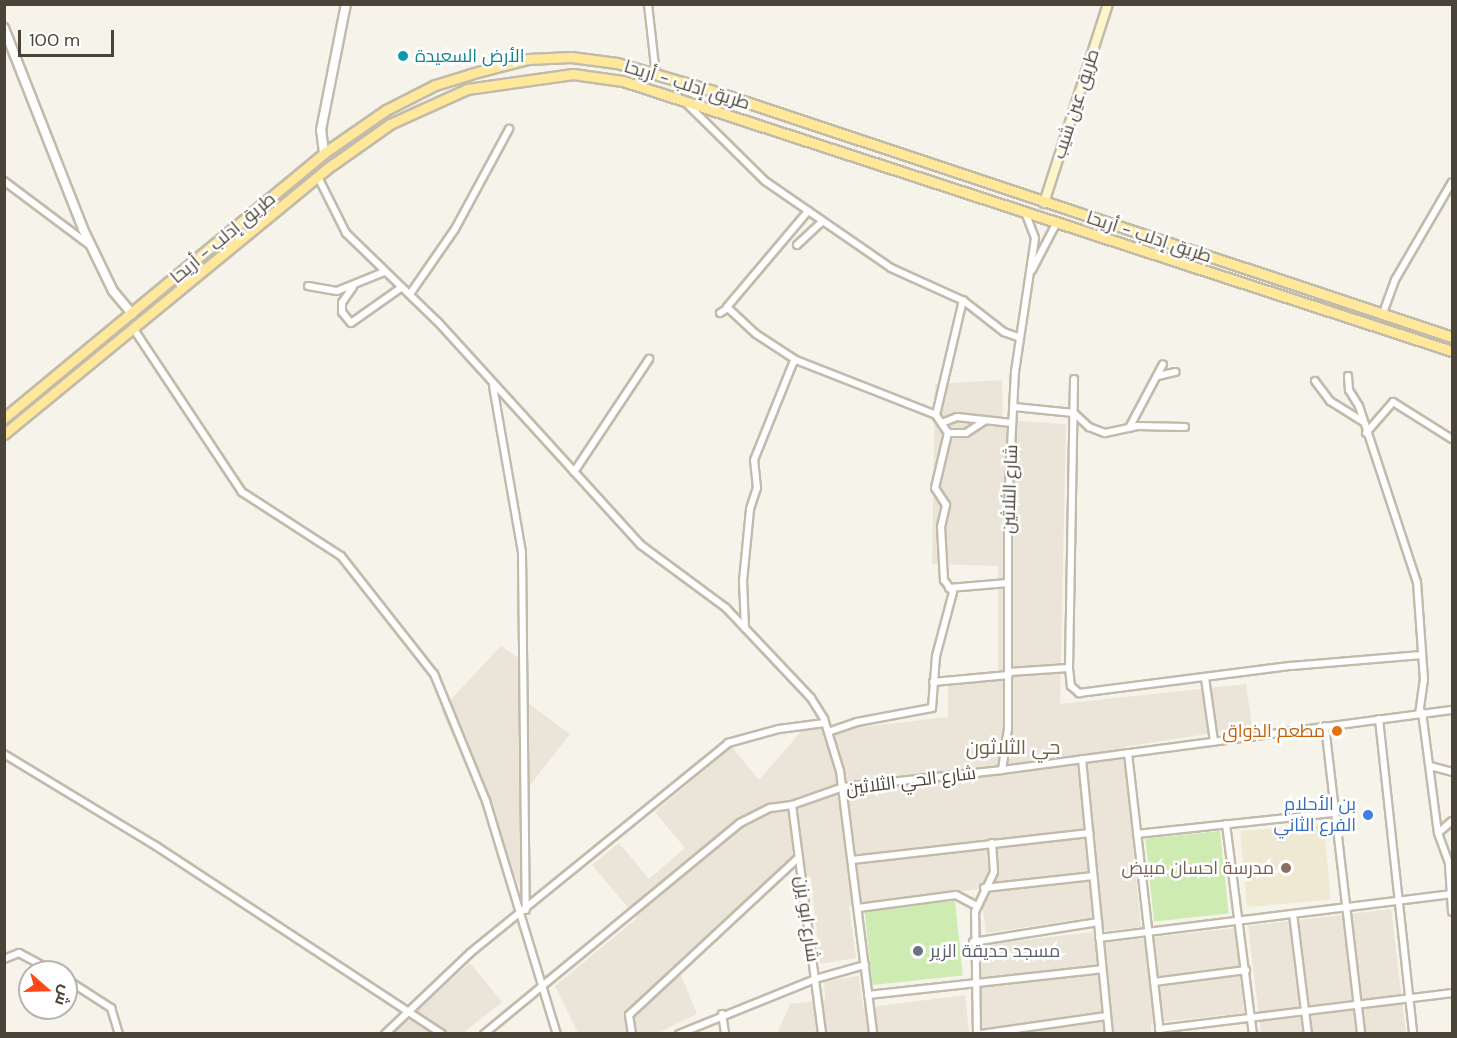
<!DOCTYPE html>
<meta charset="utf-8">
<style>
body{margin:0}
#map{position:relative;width:1457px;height:1038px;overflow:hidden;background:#f6f3ea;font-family:"DM Sans",Cairo,sans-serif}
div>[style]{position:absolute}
.residential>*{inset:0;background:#eae5d8}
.education>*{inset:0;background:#efe9d4;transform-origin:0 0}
.green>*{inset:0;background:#ceebb2;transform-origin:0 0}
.roads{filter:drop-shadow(2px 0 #c2bbac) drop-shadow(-2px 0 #c2bbac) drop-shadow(0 2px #c2bbac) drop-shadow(0 -2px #c2bbac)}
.minor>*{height:6px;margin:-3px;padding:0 3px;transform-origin:3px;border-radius:3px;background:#fff}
.tertiary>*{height:8px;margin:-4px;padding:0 4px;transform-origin:4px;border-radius:4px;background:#fff}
.secondary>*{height:8px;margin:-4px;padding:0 4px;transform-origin:4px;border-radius:4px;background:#fff5cb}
.primary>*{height:9px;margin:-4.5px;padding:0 4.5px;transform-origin:4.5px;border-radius:4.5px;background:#ffe89a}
.dots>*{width:16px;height:16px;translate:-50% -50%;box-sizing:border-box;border:3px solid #fff;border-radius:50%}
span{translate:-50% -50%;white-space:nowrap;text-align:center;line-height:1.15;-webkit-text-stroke:5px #fff;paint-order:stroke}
.culture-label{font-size:18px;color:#0d838f}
.left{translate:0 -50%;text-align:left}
.street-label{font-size:18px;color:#4a4438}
.food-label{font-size:18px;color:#c56008}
.right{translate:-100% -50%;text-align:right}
.shop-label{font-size:18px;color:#366cbe}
.education-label{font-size:18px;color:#785e54}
.worship-label{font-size:18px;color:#5b616d}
.neighbourhood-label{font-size:20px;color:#6d634e}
.frame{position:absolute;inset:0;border:6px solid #4a4438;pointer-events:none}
.north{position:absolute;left:18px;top:960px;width:60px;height:60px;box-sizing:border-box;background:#fff;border:2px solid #b7b4af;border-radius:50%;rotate:110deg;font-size:16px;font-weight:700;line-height:24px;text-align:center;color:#4a4438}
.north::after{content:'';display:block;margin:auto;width:21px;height:27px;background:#ff4718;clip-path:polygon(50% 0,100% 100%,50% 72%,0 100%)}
.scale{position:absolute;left:18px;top:30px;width:96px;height:27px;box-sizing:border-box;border:3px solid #4a4438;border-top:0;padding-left:8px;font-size:18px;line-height:21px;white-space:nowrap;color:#4a4438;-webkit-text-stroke:4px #fff;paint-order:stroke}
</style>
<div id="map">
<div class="residential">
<i style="clip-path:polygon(1002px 380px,1003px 420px,1066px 424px,1060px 704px,1246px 684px,1252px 727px,1123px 747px,1141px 927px,1103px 931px,1101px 916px,986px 933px,980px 889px,849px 907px,856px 958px,820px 964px,811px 878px,790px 864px,676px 963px,697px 1014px,658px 1033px,578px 1033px,555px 986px,637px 918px,592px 865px,619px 843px,649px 879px,685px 848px,655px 812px,732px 747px,759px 780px,811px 720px,835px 730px,948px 717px,948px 681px,998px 677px,998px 566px,932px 564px,935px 384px)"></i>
<i style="clip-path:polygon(501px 646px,527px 664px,529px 704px,570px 734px,524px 793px,523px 894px,441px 710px)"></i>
<i style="clip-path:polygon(1391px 909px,1406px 1033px,1261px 1033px,1248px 926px)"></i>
<i style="clip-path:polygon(1235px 928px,1244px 1013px,1151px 1023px,1151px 1033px,983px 1033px,972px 946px,1093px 932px,1094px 944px)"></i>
<i style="clip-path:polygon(470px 963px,502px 1002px,463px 1033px,391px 1034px)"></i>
<i style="clip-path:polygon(859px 976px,863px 1008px,965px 995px,969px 1033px,777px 1034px,790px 1004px,825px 1000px,824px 981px)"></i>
</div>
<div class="education">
<i style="left:1324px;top:824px;width:76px;height:84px;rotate:85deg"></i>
</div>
<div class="green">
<i style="left:1220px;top:831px;width:83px;height:75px;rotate:84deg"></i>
<i style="left:955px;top:901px;width:75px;height:91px;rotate:84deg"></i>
</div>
<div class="roads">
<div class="minor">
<i style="left:648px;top:4px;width:71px;rotate:83.6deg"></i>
<i style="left:686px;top:103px;width:111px;rotate:44.6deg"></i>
<i style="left:765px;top:181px;width:153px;rotate:34.6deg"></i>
<i style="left:891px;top:268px;width:80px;rotate:24.3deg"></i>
<i style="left:964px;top:301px;width:51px;rotate:37.8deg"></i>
<i style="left:1004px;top:332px;width:15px;rotate:20deg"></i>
<i style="left:318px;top:177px;width:63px;rotate:63.4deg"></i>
<i style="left:346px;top:233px;width:128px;rotate:44.1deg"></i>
<i style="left:438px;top:322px;width:302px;rotate:47.7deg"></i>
<i style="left:641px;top:545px;width:106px;rotate:36.5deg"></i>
<i style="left:726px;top:608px;width:124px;rotate:46.6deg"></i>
<i style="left:811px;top:698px;width:25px;rotate:58deg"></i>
<i style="left:824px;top:719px;width:54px;rotate:72.9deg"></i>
<i style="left:840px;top:771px;width:265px;rotate:82.8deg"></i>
<i style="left:4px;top:181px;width:109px;rotate:36.8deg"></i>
<i style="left:797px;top:245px;width:35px;rotate:-43deg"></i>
<i style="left:1032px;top:270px;width:54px;rotate:-62.5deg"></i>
<i style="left:308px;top:286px;width:29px;rotate:10deg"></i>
<i style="left:337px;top:291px;width:51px;rotate:-22deg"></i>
<i style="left:353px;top:287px;width:19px;rotate:125deg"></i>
<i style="left:342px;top:303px;width:9px;rotate:90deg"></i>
<i style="left:342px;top:312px;width:14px;rotate:51deg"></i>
<i style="left:351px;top:323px;width:62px;rotate:-35.2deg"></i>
<i style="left:410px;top:294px;width:79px;rotate:-55.3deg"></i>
<i style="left:455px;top:229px;width:114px;rotate:-61.6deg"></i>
<i style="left:727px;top:307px;width:126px;rotate:-49.8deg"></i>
<i style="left:720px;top:313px;width:9px;rotate:-32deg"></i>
<i style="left:728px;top:308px;width:38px;rotate:43deg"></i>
<i style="left:756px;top:334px;width:48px;rotate:33deg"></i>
<i style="left:1383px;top:313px;width:35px;rotate:-70deg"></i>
<i style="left:1395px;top:280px;width:113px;rotate:-59.8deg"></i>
<i style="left:133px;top:328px;width:197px;rotate:56.4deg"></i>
<i style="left:242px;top:492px;width:118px;rotate:32.9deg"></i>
<i style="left:341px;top:556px;width:150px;rotate:51.8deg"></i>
<i style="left:434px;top:674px;width:137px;rotate:67.7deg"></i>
<i style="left:486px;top:801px;width:244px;rotate:73.1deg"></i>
<i style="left:1158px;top:376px;width:18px;rotate:-13deg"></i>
<i style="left:1348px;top:376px;width:14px;rotate:86deg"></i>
<i style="left:1349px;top:390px;width:19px;rotate:58deg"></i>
<i style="left:1359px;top:406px;width:185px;rotate:71.8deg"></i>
<i style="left:1417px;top:582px;width:97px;rotate:85.9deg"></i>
<i style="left:1424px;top:679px;width:34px;rotate:98deg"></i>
<i style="left:1315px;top:381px;width:25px;rotate:53deg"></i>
<i style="left:1330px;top:401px;width:39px;rotate:32deg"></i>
<i style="left:493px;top:386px;width:169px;rotate:80.1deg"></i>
<i style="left:522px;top:553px;width:357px;rotate:89.4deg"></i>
<i style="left:1014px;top:407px;width:60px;rotate:5.7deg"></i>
<i style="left:1074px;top:413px;width:21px;rotate:43deg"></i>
<i style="left:1089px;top:427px;width:17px;rotate:21deg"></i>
<i style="left:1105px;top:433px;width:33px;rotate:-12deg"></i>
<i style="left:1137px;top:426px;width:48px;rotate:1.2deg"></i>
<i style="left:944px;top:422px;width:14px;rotate:-21deg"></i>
<i style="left:957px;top:417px;width:55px;rotate:6.2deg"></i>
<i style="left:1129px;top:428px;width:72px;rotate:-62deg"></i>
<i style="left:948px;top:433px;width:18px"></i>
<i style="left:966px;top:433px;width:20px;rotate:-33deg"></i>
<i style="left:1366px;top:433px;width:41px;rotate:-48.9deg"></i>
<i style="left:1393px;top:402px;width:70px;rotate:32.1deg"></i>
<i style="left:574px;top:472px;width:136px;rotate:-56.4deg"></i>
<i style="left:949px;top:588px;width:59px;rotate:-4.8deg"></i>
<i style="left:745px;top:628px;width:47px;rotate:-92.4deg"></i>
<i style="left:743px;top:581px;width:72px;rotate:-84.4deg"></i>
<i style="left:750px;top:509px;width:22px;rotate:-72deg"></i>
<i style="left:757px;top:488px;width:28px;rotate:-96deg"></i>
<i style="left:754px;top:460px;width:105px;rotate:-68.1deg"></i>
<i style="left:793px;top:363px;width:4px;rotate:-45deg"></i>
<i style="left:796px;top:360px;width:150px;rotate:21.4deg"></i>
<i style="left:936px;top:415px;width:118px;rotate:-76.8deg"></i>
<i style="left:1069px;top:668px;width:18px;rotate:84deg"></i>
<i style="left:1071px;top:686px;width:11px;rotate:41deg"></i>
<i style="left:1079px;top:693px;width:214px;rotate:-7.3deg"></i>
<i style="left:1291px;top:666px;width:131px;rotate:-4.8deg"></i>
<i style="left:1009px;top:672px;width:60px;rotate:-3.8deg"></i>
<i style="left:1069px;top:668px;width:289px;rotate:-89deg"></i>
<i style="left:1205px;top:678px;width:64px;rotate:81.9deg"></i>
<i style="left:933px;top:682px;width:76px;rotate:-5.3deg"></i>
<i style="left:1422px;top:712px;width:122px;rotate:82.5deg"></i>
<i style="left:1438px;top:833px;width:33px;rotate:70deg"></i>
<i style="left:1449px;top:864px;width:48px;rotate:86.4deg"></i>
<i style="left:1379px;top:719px;width:317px;rotate:83.8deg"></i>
<i style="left:1325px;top:726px;width:310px;rotate:83.3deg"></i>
<i style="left:828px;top:732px;width:31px;rotate:-19deg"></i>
<i style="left:857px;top:722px;width:76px;rotate:-10.6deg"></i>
<i style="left:932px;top:708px;width:52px;rotate:-85.6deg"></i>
<i style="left:936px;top:656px;width:66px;rotate:-75.1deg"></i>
<i style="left:953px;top:592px;width:15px;rotate:-127deg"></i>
<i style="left:944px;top:580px;width:53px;rotate:-93.2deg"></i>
<i style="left:941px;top:527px;width:23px;rotate:-77deg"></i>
<i style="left:946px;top:505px;width:20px;rotate:-123deg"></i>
<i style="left:935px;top:488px;width:57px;rotate:-76.7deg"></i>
<i style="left:948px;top:433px;width:22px;rotate:-124deg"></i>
<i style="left:1128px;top:753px;width:283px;rotate:83.5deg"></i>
<i style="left:4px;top:754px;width:178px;rotate:31.2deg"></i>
<i style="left:156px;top:846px;width:342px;rotate:33.3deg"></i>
<i style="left:1082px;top:759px;width:276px;rotate:84.4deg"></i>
<i style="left:1430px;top:766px;width:23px;rotate:15deg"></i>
<i style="left:1002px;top:770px;width:41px;rotate:-81.7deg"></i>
<i style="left:1008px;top:729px;width:224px;rotate:-90deg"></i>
<i style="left:1008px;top:505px;width:133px;rotate:-87deg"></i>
<i style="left:1015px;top:372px;width:135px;rotate:-81.5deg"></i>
<i style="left:1035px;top:238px;width:28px;rotate:-111deg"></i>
<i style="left:792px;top:805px;width:231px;rotate:82.5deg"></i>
<i style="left:1226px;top:824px;width:212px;rotate:82.7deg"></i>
<i style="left:1438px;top:833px;width:18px;rotate:-41deg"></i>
<i style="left:1137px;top:834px;width:198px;rotate:-6.1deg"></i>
<i style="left:852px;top:860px;width:239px;rotate:-6.5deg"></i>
<i style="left:984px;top:888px;width:110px;rotate:-6.3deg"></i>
<i style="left:858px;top:908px;width:99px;rotate:-7.6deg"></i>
<i style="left:956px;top:895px;width:24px;rotate:28deg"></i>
<i style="left:1293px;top:914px;width:121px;rotate:82.9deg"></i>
<i style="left:1099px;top:938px;width:354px;rotate:-7.1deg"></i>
<i style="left:973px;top:942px;width:127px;rotate:-9.1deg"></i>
<i style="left:4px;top:959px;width:16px;rotate:-22deg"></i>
<i style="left:19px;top:953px;width:40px;rotate:28deg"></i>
<i style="left:66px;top:979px;width:54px;rotate:32.8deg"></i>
<i style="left:111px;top:1008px;width:27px;rotate:73deg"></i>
<i style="left:1154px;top:982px;width:93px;rotate:-7.4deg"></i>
<i style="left:868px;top:995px;width:235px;rotate:-6.3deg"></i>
<i style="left:722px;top:1014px;width:20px;rotate:81deg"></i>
<i style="left:1159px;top:1029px;width:295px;rotate:-7deg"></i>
<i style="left:385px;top:1034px;width:117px;rotate:-43.6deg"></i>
<i style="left:470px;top:953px;width:333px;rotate:-39.1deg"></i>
<i style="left:728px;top:743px;width:53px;rotate:-15.4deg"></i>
<i style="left:779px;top:729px;width:46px;rotate:-7.4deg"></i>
<i style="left:484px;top:1034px;width:332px;rotate:-39.5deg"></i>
<i style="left:740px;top:823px;width:34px;rotate:-27deg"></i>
<i style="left:770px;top:808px;width:22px;rotate:-8deg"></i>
<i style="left:792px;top:805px;width:54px;rotate:-19.4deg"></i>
<i style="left:843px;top:787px;width:160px;rotate:-6.1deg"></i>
<i style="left:1002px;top:770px;width:454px;rotate:-7.6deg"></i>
<i style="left:632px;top:1034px;width:19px;rotate:-99deg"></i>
<i style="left:629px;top:1015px;width:232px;rotate:-42.9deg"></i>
<i style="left:679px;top:1034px;width:147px;rotate:-22deg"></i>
<i style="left:815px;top:979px;width:52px;rotate:-15.6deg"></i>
<i style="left:977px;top:1034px;width:122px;rotate:-90.9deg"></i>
<i style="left:975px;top:912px;width:44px;rotate:-64.6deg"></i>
<i style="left:994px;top:872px;width:29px;rotate:-94deg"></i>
<i style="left:980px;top:1034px;width:128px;rotate:-8.1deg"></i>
</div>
<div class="tertiary">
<i style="left:4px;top:28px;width:216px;rotate:68.5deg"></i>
<i style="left:83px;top:229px;width:69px;rotate:64.2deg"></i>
<i style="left:113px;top:291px;width:30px;rotate:50deg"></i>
<i style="left:324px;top:153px;width:23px;rotate:-97deg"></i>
<i style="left:321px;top:130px;width:128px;rotate:-78.8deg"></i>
</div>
<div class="secondary">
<i style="left:1044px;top:203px;width:209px;rotate:-72.2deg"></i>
</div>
<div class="primary">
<i style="left:4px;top:418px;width:415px;rotate:-39.6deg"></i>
<i style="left:324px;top:153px;width:75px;rotate:-34.7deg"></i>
<i style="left:386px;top:110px;width:55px;rotate:-27deg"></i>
<i style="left:435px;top:85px;width:37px;rotate:-17deg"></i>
<i style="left:470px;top:74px;width:60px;rotate:-14.5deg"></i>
<i style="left:528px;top:59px;width:43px;rotate:-2.7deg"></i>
<i style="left:571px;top:57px;width:46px;rotate:7.4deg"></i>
<i style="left:617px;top:63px;width:97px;rotate:16.2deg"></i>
<i style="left:710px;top:90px;width:782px;rotate:18.41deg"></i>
<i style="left:4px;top:434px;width:424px;rotate:-39.4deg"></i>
<i style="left:332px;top:165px;width:71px;rotate:-35.3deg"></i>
<i style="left:390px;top:124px;width:85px;rotate:-24.4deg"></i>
<i style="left:467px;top:89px;width:107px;rotate:-8.1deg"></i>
<i style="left:573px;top:74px;width:50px;rotate:8deg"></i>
<i style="left:623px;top:81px;width:872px;rotate:18.04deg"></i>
</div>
</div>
<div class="dots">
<i style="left:403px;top:56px;background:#0f9aa8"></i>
<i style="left:1337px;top:731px;background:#e8710a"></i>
<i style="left:1368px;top:815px;background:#3f7fe0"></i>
<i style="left:1286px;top:868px;background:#8d6e63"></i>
<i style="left:918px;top:951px;background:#6b7280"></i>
</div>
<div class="culture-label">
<span class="left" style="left:415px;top:56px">الأرض السعيدة</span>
</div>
<div class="street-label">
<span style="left:687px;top:85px;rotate:17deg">طريق إدلب - أريحا</span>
<span style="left:1076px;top:104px;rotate:-72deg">طريق عين شيب</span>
<span style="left:1149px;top:237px;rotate:18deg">طريق إدلب - أريحا</span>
<span style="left:223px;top:238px;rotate:-40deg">طريق إدلب - أريحا</span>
<span style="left:1010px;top:489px;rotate:-88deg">شارع الثلاثين</span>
<span style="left:911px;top:781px;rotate:-7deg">شارع الحي الثلاثين</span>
<span style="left:807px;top:919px;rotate:82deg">شارع ابو يزن</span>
</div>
<div class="food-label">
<span class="right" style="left:1325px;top:731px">مطعم الذواق</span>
</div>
<div class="shop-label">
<span class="right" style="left:1356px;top:815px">بن الأحلام<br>الفرع الثاني</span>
</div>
<div class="education-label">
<span class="right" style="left:1274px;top:868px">مدرسة احسان مبيض</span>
</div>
<div class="worship-label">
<span class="left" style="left:930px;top:951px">مسجد حديقة الزير</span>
</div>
<div class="neighbourhood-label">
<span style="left:1013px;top:747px">حي الثلاثون</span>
</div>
<div class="frame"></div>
<div class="north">ش</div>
<div class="scale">100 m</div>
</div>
